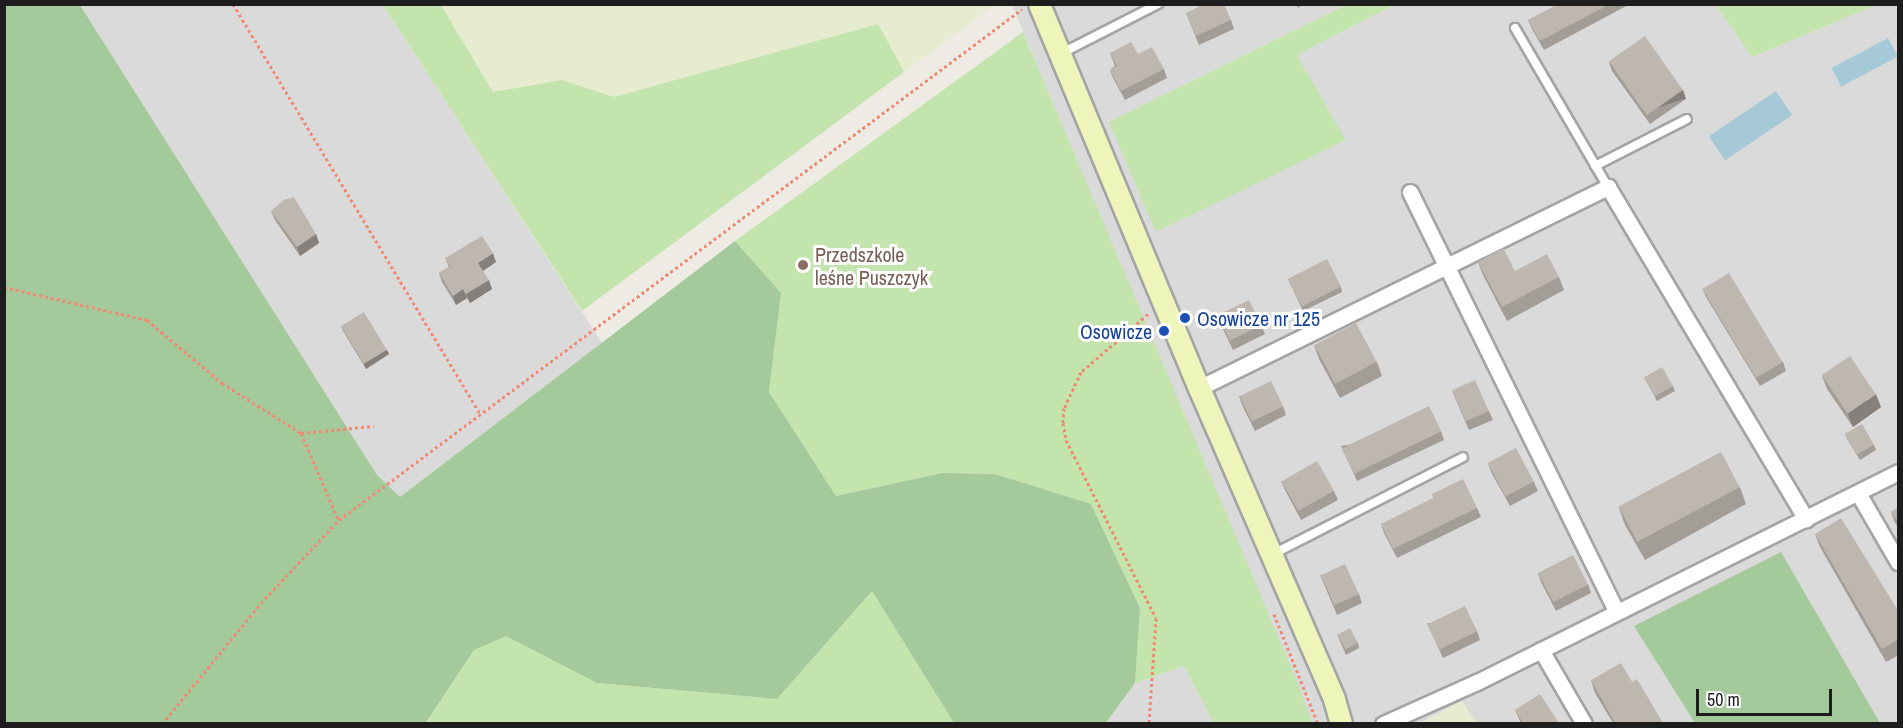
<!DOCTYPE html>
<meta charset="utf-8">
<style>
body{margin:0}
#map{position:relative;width:1903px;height:728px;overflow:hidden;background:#edebe3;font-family:"Archivo Narrow",sans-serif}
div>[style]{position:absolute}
.residential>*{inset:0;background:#dbdada}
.farmland>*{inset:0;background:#e7ebd0}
.grass>*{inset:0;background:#c3e4ac}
.forest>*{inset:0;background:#a4ca9b}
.water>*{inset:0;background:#a6c9d8;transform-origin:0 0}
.path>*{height:3px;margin-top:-1.5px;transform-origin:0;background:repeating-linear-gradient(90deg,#f08a72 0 3px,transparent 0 6px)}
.roads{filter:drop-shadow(2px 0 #a4a4a4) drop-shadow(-2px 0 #a4a4a4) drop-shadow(0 2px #a4a4a4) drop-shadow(0 -2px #a4a4a4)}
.lane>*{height:8px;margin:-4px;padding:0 4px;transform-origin:4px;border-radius:4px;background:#fff}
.street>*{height:15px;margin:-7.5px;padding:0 7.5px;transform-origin:7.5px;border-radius:7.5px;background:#fff}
.secondary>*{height:21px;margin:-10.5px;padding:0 10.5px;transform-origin:10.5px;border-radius:10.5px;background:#edf5ba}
.wall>*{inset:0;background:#a39d97}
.shaded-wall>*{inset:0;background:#85807b;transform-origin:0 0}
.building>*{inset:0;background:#beb7b0;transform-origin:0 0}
.dots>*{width:16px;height:16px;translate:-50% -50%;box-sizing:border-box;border:3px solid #fff;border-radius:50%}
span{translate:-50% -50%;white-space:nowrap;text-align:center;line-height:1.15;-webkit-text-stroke:6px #fff;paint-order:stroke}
.education-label{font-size:20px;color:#785e54}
.left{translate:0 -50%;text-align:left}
.transit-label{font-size:20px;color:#164399}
.right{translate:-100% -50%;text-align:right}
.frame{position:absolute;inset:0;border:6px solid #1d1d1d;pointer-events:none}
.scale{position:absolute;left:1696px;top:689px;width:136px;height:27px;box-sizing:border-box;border:3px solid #1d1d1d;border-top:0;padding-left:8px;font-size:18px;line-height:21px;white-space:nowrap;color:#1d1d1d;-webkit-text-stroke:4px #fff;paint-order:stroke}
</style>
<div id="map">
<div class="residential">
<i style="clip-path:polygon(80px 5px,383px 5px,602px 343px,400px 497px,377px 475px)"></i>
<i style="clip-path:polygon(1012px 5px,1346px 5px,1109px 122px,1345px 140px,1297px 55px,1394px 5px,1716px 5px,1752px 57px,1876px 5px,1898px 5px,1898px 723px,1476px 723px,1462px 701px,1420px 723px,1312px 723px)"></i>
<i style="clip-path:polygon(1184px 666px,1214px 723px,1106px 724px,1135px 683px)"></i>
</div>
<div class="farmland">
<i style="clip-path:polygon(441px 5px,995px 5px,904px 72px,877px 24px,613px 97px,562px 80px,493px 92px)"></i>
<i style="clip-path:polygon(1462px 701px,1476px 723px,1420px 723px)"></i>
</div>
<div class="grass">
<i style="clip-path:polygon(383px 5px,441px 5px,493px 92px,562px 80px,614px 97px,878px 24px,904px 72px,582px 311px)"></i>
<i style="clip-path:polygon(1346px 5px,1394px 5px,1297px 55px,1346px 140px,1156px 232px,1109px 122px)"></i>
<i style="clip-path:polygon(1716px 5px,1876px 5px,1752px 57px)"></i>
<i style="clip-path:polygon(1023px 32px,1297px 681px,1312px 723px,1214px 723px,1184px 666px,1135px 683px,1140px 608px,1091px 504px,995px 474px,942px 473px,836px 496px,769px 392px,781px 293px,735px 241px)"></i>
<i style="clip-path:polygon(872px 591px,954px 723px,426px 724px,474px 650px,506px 635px,597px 683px,777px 699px)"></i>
</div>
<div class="forest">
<i style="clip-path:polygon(4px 5px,80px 5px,377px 475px,400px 497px,735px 241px,781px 293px,769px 392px,836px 496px,942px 473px,995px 474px,1091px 504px,1140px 608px,1135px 683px,1106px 723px,954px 723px,872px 591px,777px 699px,597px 683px,506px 636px,474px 650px,426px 723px,5px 723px)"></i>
<i style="clip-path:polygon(1781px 552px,1880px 723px,1695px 723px,1634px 626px)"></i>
</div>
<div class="water">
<i style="left:1888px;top:38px;width:21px;height:64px;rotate:62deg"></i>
<i style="left:1776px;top:91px;width:29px;height:81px;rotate:56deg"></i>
</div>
<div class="path">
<i style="left:233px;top:4px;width:479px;rotate:58.9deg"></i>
<i style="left:4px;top:287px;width:147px;rotate:13deg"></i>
<i style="left:147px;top:320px;width:98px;rotate:40deg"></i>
<i style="left:222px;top:383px;width:93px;rotate:32.3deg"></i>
<i style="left:301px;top:433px;width:73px;rotate:-5.5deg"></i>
<i style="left:1148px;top:314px;width:89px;rotate:139.1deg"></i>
<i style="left:1081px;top:372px;width:40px;rotate:115deg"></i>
<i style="left:1064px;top:408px;width:15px;rotate:94deg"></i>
<i style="left:1063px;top:423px;width:17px;rotate:80deg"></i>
<i style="left:1066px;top:440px;width:199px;rotate:63.2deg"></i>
<i style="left:1156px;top:618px;width:106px;rotate:93.8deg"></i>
<i style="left:301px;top:433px;width:94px;rotate:66.7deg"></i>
<i style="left:1274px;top:614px;width:118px;rotate:68.2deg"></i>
<i style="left:162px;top:724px;width:156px;rotate:-50.7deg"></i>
<i style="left:261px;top:603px;width:114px;rotate:-46.8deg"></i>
<i style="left:339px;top:520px;width:853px;rotate:-36.8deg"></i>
</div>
<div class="roads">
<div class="lane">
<i style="left:1515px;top:28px;width:184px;rotate:59.7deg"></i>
<i style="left:1060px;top:54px;width:110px;rotate:-27deg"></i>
<i style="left:1595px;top:166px;width:103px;rotate:-27.1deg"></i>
<i style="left:1273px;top:554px;width:213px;rotate:-27deg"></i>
</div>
<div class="street">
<i style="left:1410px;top:192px;width:468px;rotate:63.8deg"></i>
<i style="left:1199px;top:388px;width:456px;rotate:-26.2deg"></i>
<i style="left:1608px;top:187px;width:387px;rotate:59.2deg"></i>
<i style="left:1858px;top:493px;width:80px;rotate:59.9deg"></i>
<i style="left:1541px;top:650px;width:86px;rotate:59.8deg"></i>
<i style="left:1383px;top:724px;width:103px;rotate:-24.1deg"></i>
<i style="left:1477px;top:682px;width:470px;rotate:-26.5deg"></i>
</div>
<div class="secondary">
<i style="left:1039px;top:4px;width:416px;rotate:67.4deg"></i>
<i style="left:1199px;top:388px;width:339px;rotate:66.5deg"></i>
<i style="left:1334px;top:699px;width:26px;rotate:74deg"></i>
</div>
</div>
<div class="wall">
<i style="clip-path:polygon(1296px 4px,1304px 4px,1298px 8px)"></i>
<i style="clip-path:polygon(1559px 4px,1630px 4px,1544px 50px,1532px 29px,1528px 20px)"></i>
<i style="clip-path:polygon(1186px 13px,1231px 20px,1234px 29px,1199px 45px)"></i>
<i style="clip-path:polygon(1110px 53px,1138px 54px,1164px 69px,1167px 78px,1125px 100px,1113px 78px,1110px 70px,1115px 66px)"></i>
<i style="clip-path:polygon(1609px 62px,1683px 90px,1686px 99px,1650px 124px,1612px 71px)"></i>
<i style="clip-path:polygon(271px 211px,316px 234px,319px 243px,300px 256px,275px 220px)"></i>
<i style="clip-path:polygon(445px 258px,496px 262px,483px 271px,492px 289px,470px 303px,467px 298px,456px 305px,442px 282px,439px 273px,449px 267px)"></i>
<i style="clip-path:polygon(1478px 262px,1515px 271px,1559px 277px,1564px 290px,1507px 321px,1483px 275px)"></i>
<i style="clip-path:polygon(1288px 279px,1341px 287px,1342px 292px,1303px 311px)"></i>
<i style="clip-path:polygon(1702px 288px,1783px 362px,1786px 371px,1760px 386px,1706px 297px)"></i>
<i style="clip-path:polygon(1218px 316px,1261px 325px,1265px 334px,1233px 350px,1221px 325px)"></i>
<i style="clip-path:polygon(341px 327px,387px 350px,389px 354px,366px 369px,343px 331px)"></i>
<i style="clip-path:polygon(1314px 345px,1377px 362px,1382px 376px,1340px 398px,1319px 359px)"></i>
<i style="clip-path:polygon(1822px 376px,1881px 407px,1853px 427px,1827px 389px)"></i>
<i style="clip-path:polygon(1644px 377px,1673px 386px,1675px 391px,1657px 401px)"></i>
<i style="clip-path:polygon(1452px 391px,1489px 411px,1493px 420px,1469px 430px)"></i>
<i style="clip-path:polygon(1239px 396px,1283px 406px,1286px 415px,1255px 431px,1242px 405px)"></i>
<i style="clip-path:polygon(1441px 431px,1444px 440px,1357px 481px,1345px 455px,1341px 446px)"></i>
<i style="clip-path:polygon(1845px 434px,1874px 445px,1876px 450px,1860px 460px,1847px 439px)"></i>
<i style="clip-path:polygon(1488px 463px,1534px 482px,1538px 491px,1510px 506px,1491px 472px)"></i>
<i style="clip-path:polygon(1281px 481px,1334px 491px,1338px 500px,1301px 520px,1285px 490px)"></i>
<i style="clip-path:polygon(1740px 487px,1746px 504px,1645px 560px,1625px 525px,1619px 508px)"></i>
<i style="clip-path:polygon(1899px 507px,1899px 528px,1895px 523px,1891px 512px)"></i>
<i style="clip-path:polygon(1477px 508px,1481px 517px,1397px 558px,1384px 533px,1381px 524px)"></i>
<i style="clip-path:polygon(1815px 534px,1899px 612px,1899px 655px,1886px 662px,1820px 547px)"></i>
<i style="clip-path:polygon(1538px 573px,1588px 584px,1591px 593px,1556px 611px,1541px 582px)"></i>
<i style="clip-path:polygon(1320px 575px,1359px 594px,1362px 603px,1337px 615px)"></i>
<i style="clip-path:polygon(1427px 623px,1477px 631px,1480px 640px,1443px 658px)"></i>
<i style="clip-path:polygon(1337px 634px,1358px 643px,1359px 648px,1346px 655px)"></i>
<i style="clip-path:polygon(1591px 680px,1632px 682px,1663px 723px,1613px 723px,1595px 693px)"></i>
<i style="clip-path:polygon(1515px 710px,1559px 723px,1521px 723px)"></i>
</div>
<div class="shaded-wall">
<i style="left:1683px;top:90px;width:9px;height:44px;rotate:72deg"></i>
<i style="clip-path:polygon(316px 234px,319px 243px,300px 256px,297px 247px)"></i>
<i style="clip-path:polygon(493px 253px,496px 262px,481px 272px,478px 263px)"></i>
<i style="clip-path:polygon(489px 280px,492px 289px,470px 303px,466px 294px)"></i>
<i style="clip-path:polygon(463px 289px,467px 298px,456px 305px,453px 296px)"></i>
<i style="clip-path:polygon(387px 350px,389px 354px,366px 369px,364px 364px)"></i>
<i style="clip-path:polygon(1876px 394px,1881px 407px,1853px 427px,1848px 414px)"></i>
</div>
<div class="building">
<i style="clip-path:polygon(1204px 4px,1224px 4px,1231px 20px,1196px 36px,1186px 13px)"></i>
<i style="clip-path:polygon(1559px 4px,1610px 4px,1540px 41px,1528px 20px)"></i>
<i style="left:1645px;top:36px;width:66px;height:44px;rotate:55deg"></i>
<i style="clip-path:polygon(1131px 42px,1138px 54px,1152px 47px,1164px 69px,1121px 91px,1110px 70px,1117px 66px,1110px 53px)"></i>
<i style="clip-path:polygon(294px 197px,316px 234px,297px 247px,271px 211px,284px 200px)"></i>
<i style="clip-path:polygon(482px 236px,493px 253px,478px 263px,489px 280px,466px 294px,463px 289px,453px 296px,439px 273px,450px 266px,445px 258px)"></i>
<i style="clip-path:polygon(1503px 248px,1515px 271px,1547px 254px,1559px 277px,1502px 307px,1478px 262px)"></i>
<i style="left:1327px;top:259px;width:31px;height:44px;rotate:63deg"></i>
<i style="left:1729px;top:273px;width:104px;height:31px;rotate:59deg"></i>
<i style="left:1249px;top:300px;width:28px;height:35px;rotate:64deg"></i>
<i style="left:364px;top:312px;width:44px;height:27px;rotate:59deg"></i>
<i style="left:1356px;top:323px;width:44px;height:47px;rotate:62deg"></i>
<i style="left:1850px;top:356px;width:46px;height:34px;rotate:56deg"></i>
<i style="left:1662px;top:367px;width:22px;height:21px;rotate:60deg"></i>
<i style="left:1475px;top:380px;width:34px;height:25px;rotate:66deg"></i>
<i style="left:1271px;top:381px;width:28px;height:35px;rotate:64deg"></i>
<i style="left:1429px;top:406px;width:28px;height:97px;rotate:64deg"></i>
<i style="left:1862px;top:424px;width:24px;height:20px;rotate:60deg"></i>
<i style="left:1516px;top:448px;width:38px;height:32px;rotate:62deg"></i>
<i style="left:1721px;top:452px;width:40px;height:116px;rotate:62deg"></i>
<i style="left:1317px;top:461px;width:34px;height:41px;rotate:60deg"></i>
<i style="clip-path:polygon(1463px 479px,1477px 508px,1393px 549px,1381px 524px,1433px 498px,1432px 494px)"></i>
<i style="clip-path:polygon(1899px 507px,1899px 523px,1891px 512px)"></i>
<i style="clip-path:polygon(1841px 518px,1899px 612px,1899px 639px,1882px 649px,1815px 534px)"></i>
<i style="left:1573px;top:555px;width:33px;height:39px;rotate:63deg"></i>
<i style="left:1345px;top:564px;width:33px;height:27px;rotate:65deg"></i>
<i style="left:1465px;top:606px;width:28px;height:42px;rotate:64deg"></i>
<i style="left:1350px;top:628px;width:17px;height:14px;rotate:62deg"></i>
<i style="clip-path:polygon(1621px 663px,1632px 682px,1637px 679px,1663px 723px,1615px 723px,1591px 680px)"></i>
<i style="clip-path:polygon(1540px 694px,1559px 723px,1523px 723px,1515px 710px)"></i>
</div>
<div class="dots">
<i style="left:803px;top:265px;background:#8d6e63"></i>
<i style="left:1185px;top:318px;background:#1a4fb4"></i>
<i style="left:1164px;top:331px;background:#1a4fb4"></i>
</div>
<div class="education-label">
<span class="left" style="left:815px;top:266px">Przedszkole<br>leśne Puszczyk</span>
</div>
<div class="transit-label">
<span class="left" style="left:1197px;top:318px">Osowicze nr 125</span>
<span class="right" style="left:1152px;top:331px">Osowicze</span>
</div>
<div class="frame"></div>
<div class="scale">50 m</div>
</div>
